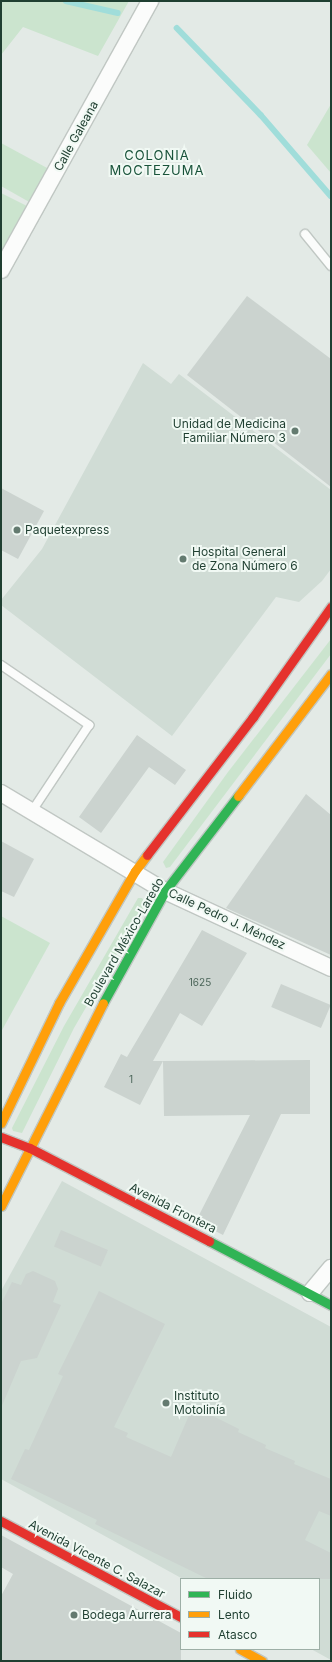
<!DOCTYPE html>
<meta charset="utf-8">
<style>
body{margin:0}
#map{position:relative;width:332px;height:1662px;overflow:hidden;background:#e3eae6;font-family:Inter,sans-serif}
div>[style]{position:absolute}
.built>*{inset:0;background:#d0dcd5}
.green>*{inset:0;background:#cbe4ce}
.stream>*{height:5.5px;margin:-2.75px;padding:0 2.75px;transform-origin:2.75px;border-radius:2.75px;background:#a0ddda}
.building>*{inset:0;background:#cbd3cf;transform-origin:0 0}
.roads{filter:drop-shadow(1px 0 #c0c7c3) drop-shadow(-1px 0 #c0c7c3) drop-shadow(0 1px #c0c7c3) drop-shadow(0 -1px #c0c7c3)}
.lane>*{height:8px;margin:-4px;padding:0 4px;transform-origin:4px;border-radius:4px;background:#fbfcfb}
.street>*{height:16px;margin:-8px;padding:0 8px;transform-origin:8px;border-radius:8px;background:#fbfcfb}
.fast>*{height:9px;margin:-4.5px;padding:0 4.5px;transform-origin:4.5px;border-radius:4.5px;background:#30b455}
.slow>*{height:9px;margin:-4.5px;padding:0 4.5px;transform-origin:4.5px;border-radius:4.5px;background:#ff9f0a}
.jam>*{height:9px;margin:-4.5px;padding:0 4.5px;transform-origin:4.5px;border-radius:4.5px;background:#e5322d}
.dots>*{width:11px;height:11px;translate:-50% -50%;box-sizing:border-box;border:2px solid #f1f9f4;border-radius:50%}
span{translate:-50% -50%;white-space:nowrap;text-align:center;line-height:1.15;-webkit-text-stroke:4px #f1f9f4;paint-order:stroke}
.number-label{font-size:10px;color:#4b6559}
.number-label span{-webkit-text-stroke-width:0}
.street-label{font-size:12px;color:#1f3f31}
.poi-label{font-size:12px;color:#1f3f31}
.right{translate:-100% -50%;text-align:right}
.left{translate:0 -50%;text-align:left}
.neighbourhood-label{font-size:13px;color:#19533a;letter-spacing:1px}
.frame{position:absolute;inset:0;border:2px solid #1f3f31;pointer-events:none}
.legend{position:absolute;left:180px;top:1578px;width:140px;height:72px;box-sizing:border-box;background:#f1f9f4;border:1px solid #9dafa6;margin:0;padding:5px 7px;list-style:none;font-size:12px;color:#1f3f31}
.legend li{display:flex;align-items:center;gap:8px;height:20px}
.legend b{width:20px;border:1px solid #9dafa6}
</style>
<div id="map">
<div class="built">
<i style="clip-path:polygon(143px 363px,171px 384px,179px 374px,331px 490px,331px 569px,322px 581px,299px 602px,276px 597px,172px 736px,1px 605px,1px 600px,42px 549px)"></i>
<i style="clip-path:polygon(62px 1181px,331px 1327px,331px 1660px,311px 1649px,319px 1649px,319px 1579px,183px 1579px,1px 1479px,1px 1291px)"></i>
</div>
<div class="green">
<i style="clip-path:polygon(1px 1px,129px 1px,98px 56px,23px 27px,1px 55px)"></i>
<i style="clip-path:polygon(331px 104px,331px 173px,307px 145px)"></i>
<i style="clip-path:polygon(1px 143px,49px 169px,31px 203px,1px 186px)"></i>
<i style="clip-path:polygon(1px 193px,27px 206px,1px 258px)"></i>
<i style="clip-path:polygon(331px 639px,331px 654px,170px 867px,166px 868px,163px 862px,228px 772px)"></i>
<i style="clip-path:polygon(138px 898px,142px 898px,146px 904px,74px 1028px,22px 1133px,13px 1131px,12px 1128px,64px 1026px)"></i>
<i style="clip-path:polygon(1px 916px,50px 943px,1px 1032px)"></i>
</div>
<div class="stream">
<i style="left:66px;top:1px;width:53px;rotate:13deg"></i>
<i style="left:177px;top:28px;width:121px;rotate:46deg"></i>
<i style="left:261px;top:115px;width:107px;rotate:49.2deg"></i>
</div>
<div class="building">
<i style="clip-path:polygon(247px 296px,331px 359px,331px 487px,187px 375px)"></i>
<i style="clip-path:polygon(1px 488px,44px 511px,18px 559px,1px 550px)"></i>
<i style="clip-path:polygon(137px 735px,186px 770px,175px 785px,149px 767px,101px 833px,79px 817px)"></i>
<i style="clip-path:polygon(306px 794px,331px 815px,331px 955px,226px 908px)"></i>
<i style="clip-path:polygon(1px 841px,34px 859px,14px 897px,1px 891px)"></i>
<i style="clip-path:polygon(202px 930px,247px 953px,202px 1026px,180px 1013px,153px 1061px,163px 1061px,140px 1105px,104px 1087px,121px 1054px,127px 1057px)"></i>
<i style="left:281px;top:984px;width:54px;height:25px;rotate:23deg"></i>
<i style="clip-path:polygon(310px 1060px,310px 1114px,281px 1114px,223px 1235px,196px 1221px,250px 1115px,164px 1116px,163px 1061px)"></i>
<i style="left:61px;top:1230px;width:51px;height:18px;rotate:23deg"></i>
<i style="clip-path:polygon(33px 1271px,55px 1281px,58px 1289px,53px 1302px,61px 1305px,37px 1358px,21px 1361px,1px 1408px,1px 1304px,12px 1282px,21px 1285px,26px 1274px)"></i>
<i style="clip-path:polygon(99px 1291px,165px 1324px,114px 1427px,128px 1433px,126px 1437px,171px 1457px,193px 1406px,239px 1429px,238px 1432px,266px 1445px,265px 1448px,295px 1461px,294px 1464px,331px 1479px,331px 1516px,319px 1511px,305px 1540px,331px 1553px,331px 1579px,208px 1579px,95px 1524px,97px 1520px,11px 1479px,25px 1449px,29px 1450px,63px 1376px,58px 1374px)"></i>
<i style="clip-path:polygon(1px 1535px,181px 1633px,181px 1661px,1px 1661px,1px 1596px,13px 1574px,1px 1567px)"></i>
</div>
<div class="roads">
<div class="lane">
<i style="left:305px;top:234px;width:41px;rotate:50.9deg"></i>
<i style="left:1px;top:665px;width:107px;rotate:34.3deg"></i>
<i style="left:89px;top:725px;width:103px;rotate:123.5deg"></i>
</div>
<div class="street">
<i style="left:1px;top:270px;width:308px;rotate:-61deg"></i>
<i style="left:1px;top:793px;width:191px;rotate:30.9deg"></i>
<i style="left:165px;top:891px;width:183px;rotate:24.9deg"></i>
<i style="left:310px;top:1293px;width:33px;rotate:-50deg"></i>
</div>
<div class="fast">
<i style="left:103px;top:1003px;width:128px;rotate:-61deg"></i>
<i style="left:165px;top:891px;width:120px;rotate:-52.5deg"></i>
<i style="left:209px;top:1241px;width:138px;rotate:27.7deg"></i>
</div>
<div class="slow">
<i style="left:238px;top:796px;width:153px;rotate:-52.7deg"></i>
<i style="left:1px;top:1123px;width:133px;rotate:-64.2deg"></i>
<i style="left:59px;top:1003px;width:152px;rotate:-60.1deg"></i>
<i style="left:135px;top:871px;width:20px;rotate:-53deg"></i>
<i style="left:1px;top:1206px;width:227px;rotate:-63.3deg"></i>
<i style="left:240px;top:1649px;width:25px;rotate:29deg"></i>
</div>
<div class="jam">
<i style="left:147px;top:855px;width:174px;rotate:-52.5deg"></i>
<i style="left:253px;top:717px;width:135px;rotate:-54.7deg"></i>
<i style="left:1px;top:1137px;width:31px;rotate:21deg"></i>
<i style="left:30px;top:1148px;width:202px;rotate:27.5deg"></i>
<i style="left:1px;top:1521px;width:204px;rotate:28.1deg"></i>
</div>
</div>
<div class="dots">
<i style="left:295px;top:431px;background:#647b70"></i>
<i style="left:17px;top:530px;background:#647b70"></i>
<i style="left:183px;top:559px;background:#647b70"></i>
<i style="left:166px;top:1403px;background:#647b70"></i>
<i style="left:74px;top:1615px;background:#647b70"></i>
</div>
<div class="number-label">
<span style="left:200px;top:983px">1625</span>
<span style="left:131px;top:1080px">1</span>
</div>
<div class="street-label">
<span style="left:76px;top:136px;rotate:-61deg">Calle Galeana</span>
<span style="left:227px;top:919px;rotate:25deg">Calle Pedro J. Méndez</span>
<span style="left:124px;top:942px;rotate:-60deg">Boulevard México-Laredo</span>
<span style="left:173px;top:1208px;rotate:27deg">Avenida Frontera</span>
<span style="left:97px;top:1559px;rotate:28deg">Avenida Vicente C. Salazar</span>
</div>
<div class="poi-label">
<span class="right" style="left:286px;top:431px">Unidad de Medicina<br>Familiar Número 3</span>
<span class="left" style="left:25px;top:530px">Paquetexpress</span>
<span class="left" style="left:192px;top:559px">Hospital General<br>de Zona Número 6</span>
<span class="left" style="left:174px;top:1403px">Instituto<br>Motolinía</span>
<span class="left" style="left:82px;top:1615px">Bodega Aurrera</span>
</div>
<div class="neighbourhood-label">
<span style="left:157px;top:163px">COLONIA<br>MOCTEZUMA</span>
</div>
<div class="frame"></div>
<ul class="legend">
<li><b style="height:5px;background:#30b455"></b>Fluido</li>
<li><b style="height:5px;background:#ff9f0a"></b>Lento</li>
<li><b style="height:5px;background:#e5322d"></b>Atasco</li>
</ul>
</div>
